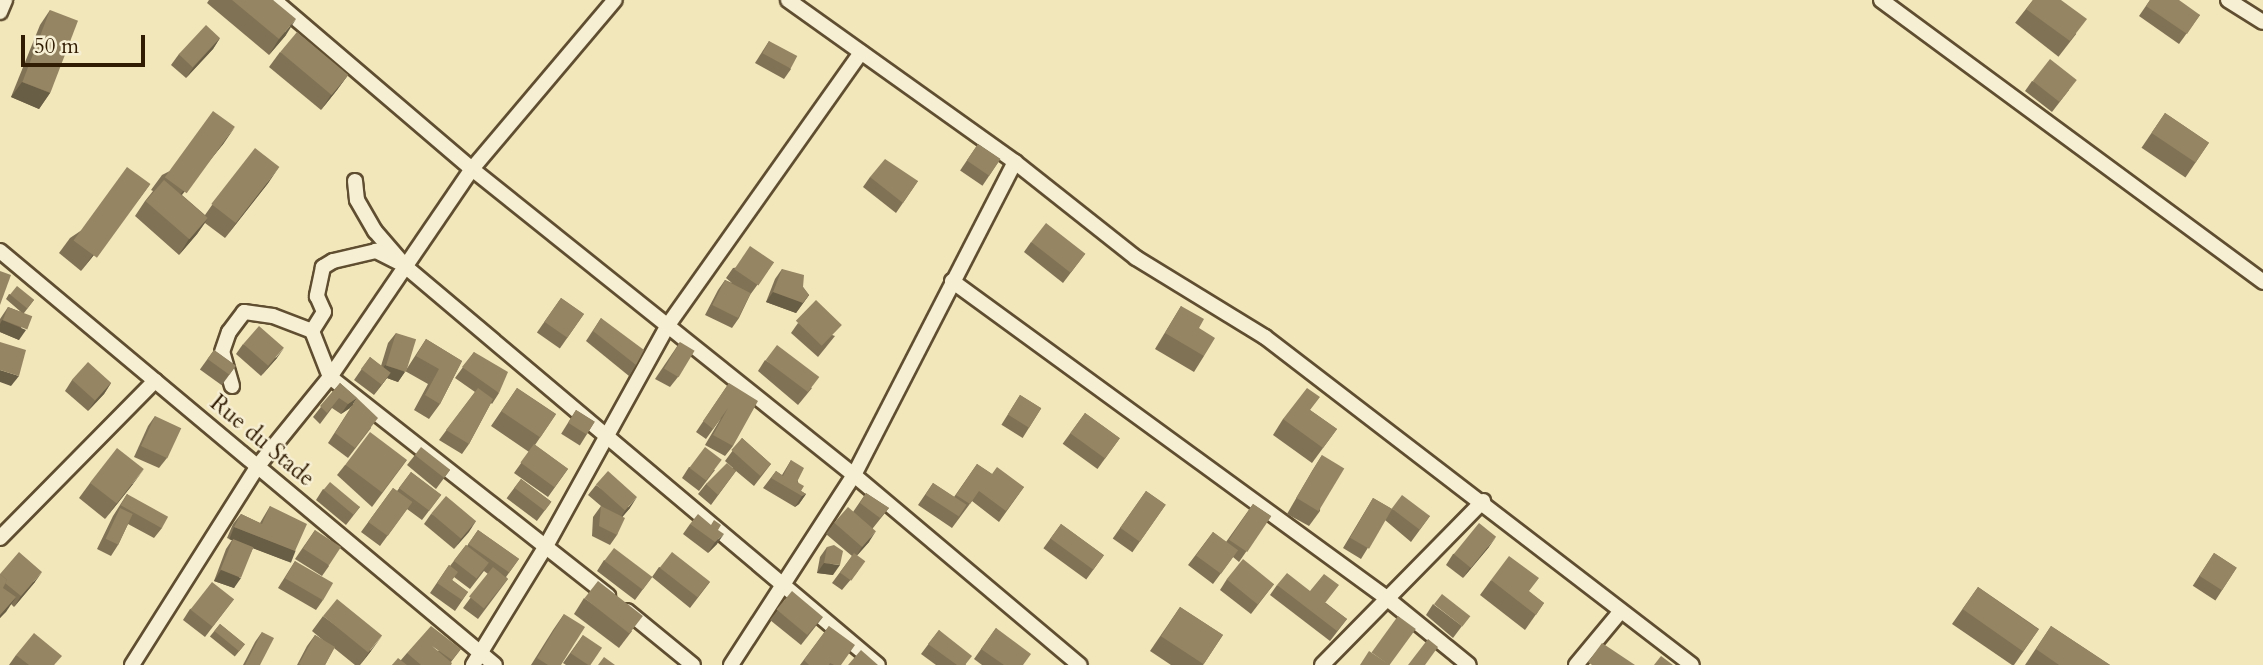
<!DOCTYPE html>
<style>
body{margin:0}
#map{position:relative;width:2263px;height:665px;overflow:hidden;background:#f2e6bb;font-family:Cardo,serif}
div>[style]{position:absolute}
.roads{filter:drop-shadow(2px 0 #604e31) drop-shadow(-2px 0 #604e31) drop-shadow(0 2px #604e31) drop-shadow(0 -2px #604e31)}
.street>*{height:14px;margin:-7px;padding:0 7px;transform-origin:7px;border-radius:7px;background:#f7efd3}
.wall>*{inset:0;background:#807255;transform-origin:0 0}
.shaded-wall>*{inset:0;background:#685d45;transform-origin:0 0}
.building>*{inset:0;background:#958563;transform-origin:0 0}
span{translate:-50% -50%;white-space:nowrap;text-align:center;line-height:1.15;-webkit-text-stroke:5px #f7efd3;paint-order:stroke}
.street-label{font-size:23px;color:#301c03}
.scale{position:absolute;left:21px;top:35px;width:124px;height:32px;box-sizing:border-box;border:4px solid #301c03;border-top:0;padding-left:9px;font-size:21px;line-height:24px;white-space:nowrap;color:#301c03;-webkit-text-stroke:5px #f7efd3;paint-order:stroke}
</style>
<div id="map">
<div class="roads">
<div class="street">
<i style="left:274px;top:0;width:260px;rotate:40.5deg"></i>
<i style="left:472px;top:169px;width:489px;rotate:38.7deg"></i>
<i style="left:854px;top:475px;width:295px;rotate:40.1deg"></i>
<i style="left:788px;top:0;width:279px;rotate:35.5deg"></i>
<i style="left:1015px;top:162px;width:154px;rotate:38.4deg"></i>
<i style="left:1136px;top:258px;width:151px;rotate:31.5deg"></i>
<i style="left:1265px;top:337px;width:538px;rotate:37.53deg"></i>
<i style="left:1881px;top:0;width:475px;rotate:36.4deg"></i>
<i style="left:2228px;top:0;width:41px;rotate:32.2deg"></i>
<i style="left:0;top:12px;width:13px;rotate:-67deg"></i>
<i style="left:355px;top:181px;width:19px;rotate:84deg"></i>
<i style="left:357px;top:200px;width:36px;rotate:60deg"></i>
<i style="left:375px;top:231px;width:48px;rotate:49.3deg"></i>
<i style="left:406px;top:267px;width:617px;rotate:40.14deg"></i>
<i style="left:0;top:251px;width:645px;rotate:39.91deg"></i>
<i style="left:398px;top:262px;width:25px;rotate:-153deg"></i>
<i style="left:376px;top:251px;width:44px;rotate:166.9deg"></i>
<i style="left:333px;top:261px;width:12px;rotate:149deg"></i>
<i style="left:323px;top:267px;width:30px;rotate:102deg"></i>
<i style="left:317px;top:296px;width:17px;rotate:66deg"></i>
<i style="left:324px;top:312px;width:22px;rotate:122deg"></i>
<i style="left:312px;top:331px;width:49px;rotate:68.6deg"></i>
<i style="left:330px;top:377px;width:354px;rotate:38.2deg"></i>
<i style="left:952px;top:281px;width:535px;rotate:36.1deg"></i>
<i style="left:1384px;top:596px;width:109px;rotate:39.1deg"></i>
<i style="left:232px;top:386px;width:35px;rotate:-106deg"></i>
<i style="left:222px;top:352px;width:21px;rotate:-71deg"></i>
<i style="left:229px;top:332px;width:25px;rotate:-53deg"></i>
<i style="left:244px;top:312px;width:29px;rotate:8deg"></i>
<i style="left:273px;top:316px;width:42px;rotate:21deg"></i>
<i style="left:0;top:538px;width:221px;rotate:-45.4deg"></i>
<i style="left:627px;top:611px;width:85px;rotate:39.3deg"></i>
<i style="left:132px;top:665px;width:234px;rotate:-57.7deg"></i>
<i style="left:257px;top:467px;width:116px;rotate:-51deg"></i>
<i style="left:330px;top:377px;width:252px;rotate:-55.7deg"></i>
<i style="left:472px;top:169px;width:221px;rotate:-49.8deg"></i>
<i style="left:473px;top:665px;width:140px;rotate:-58.5deg"></i>
<i style="left:546px;top:546px;width:252px;rotate:-61.1deg"></i>
<i style="left:668px;top:325px;width:334px;rotate:-54.7deg"></i>
<i style="left:731px;top:665px;width:226px;rotate:-57.1deg"></i>
<i style="left:854px;top:475px;width:352px;rotate:-62.8deg"></i>
<i style="left:1322px;top:665px;width:230px;rotate:-45.5deg"></i>
<i style="left:1576px;top:665px;width:69px;rotate:-50.3deg"></i>
</div>
</div>
<div class="wall">
<i style="clip-path:polygon(209px 0,273px 0,286px 35px,269px 55px,207px 3px)"></i>
<i style="left:2033px;top:0;width:55px;height:29px;rotate:38deg"></i>
<i style="clip-path:polygon(2150px 0,2200px 15px,2179px 44px,2139px 16px)"></i>
<i style="clip-path:polygon(50px 10px,50px 93px,39px 109px,11px 97px,40px 25px)"></i>
<i style="clip-path:polygon(220px 38px,213px 49px,186px 78px,171px 65px,179px 54px)"></i>
<i style="clip-path:polygon(769px 41px,791px 69px,784px 79px,755px 63px)"></i>
<i style="clip-path:polygon(280px 52px,348px 75px,337px 90px,321px 110px,269px 67px)"></i>
<i style="clip-path:polygon(2032px 81px,2069px 90px,2052px 112px,2025px 91px)"></i>
<i style="left:2165px;top:113px;width:53px;height:42px;rotate:34deg"></i>
<i style="clip-path:polygon(224px 143px,182px 195px,205px 215px,212px 205px,269px 182px,225px 238px,205px 223px,197px 234px,179px 255px,135px 216px,145px 201px,153px 191px,151px 190px,162px 175px)"></i>
<i style="left:978px;top:144px;width:27px;height:32px;rotate:34deg"></i>
<i style="clip-path:polygon(870px 177px,918px 181px,896px 213px,863px 187px)"></i>
<i style="clip-path:polygon(150px 184px,139px 199px,81px 271px,59px 253px,70px 238px)"></i>
<i style="clip-path:polygon(1031px 242px,1085px 254px,1063px 283px,1024px 252px)"></i>
<i style="clip-path:polygon(774px 262px,750px 295px,739px 318px,732px 328px,705px 315px,718px 290px,725px 280px,732px 283px,726px 278px,733px 268px)"></i>
<i style="clip-path:polygon(782px 269px,803px 287px,809px 295px,796px 313px,766px 302px,775px 279px)"></i>
<i style="clip-path:polygon(9px 294px,34px 300px,24px 313px,19px 340px,0 332px,0 319px,8px 307px,21px 312px,6px 299px)"></i>
<i style="left:561px;top:298px;width:28px;height:42px;rotate:35deg"></i>
<i style="clip-path:polygon(1181px 306px,1199px 328px,1204px 356px,1194px 372px,1155px 349px)"></i>
<i style="clip-path:polygon(601px 318px,636px 365px,629px 376px,586px 341px)"></i>
<i style="clip-path:polygon(798px 323px,835px 336px,818px 357px,791px 333px)"></i>
<i style="clip-path:polygon(396px 333px,406px 370px,426px 339px,462px 361px,440px 404px,429px 419px,414px 410px,428px 384px,405px 371px,398px 382px,387px 378px,374px 395px,354px 380px,370px 357px,381px 366px,388px 343px)"></i>
<i style="clip-path:polygon(680px 342px,678px 377px,670px 387px,655px 379px)"></i>
<i style="clip-path:polygon(243px 344px,277px 358px,261px 376px,236px 354px)"></i>
<i style="left:214px;top:350px;width:27px;height:24px;rotate:36deg"></i>
<i style="clip-path:polygon(474px 352px,499px 393px,492px 404px,491px 403px,469px 444px,462px 454px,439px 440px,475px 392px,455px 378px)"></i>
<i style="clip-path:polygon(765px 360px,812px 388px,798px 405px,758px 371px)"></i>
<i style="clip-path:polygon(72px 380px,111px 383px,104px 394px,88px 411px,65px 391px)"></i>
<i style="clip-path:polygon(340px 383px,357px 398px,350px 408px,341px 414px,332px 408px,320px 424px,313px 417px)"></i>
<i style="clip-path:polygon(729px 383px,733px 446px,725px 456px,705px 445px,721px 418px,706px 439px,696px 432px)"></i>
<i style="clip-path:polygon(517px 388px,556px 414px,535px 445px,568px 469px,548px 497px,514px 473px,529px 452px,491px 426px)"></i>
<i style="left:1020px;top:395px;width:25px;height:35px;rotate:32deg"></i>
<i style="clip-path:polygon(357px 398px,371px 428px,348px 458px,328px 443px)"></i>
<i style="left:576px;top:410px;width:22px;height:28px;rotate:32deg"></i>
<i style="clip-path:polygon(1310px 410px,1337px 429px,1312px 463px,1273px 435px,1283px 419px)"></i>
<i style="left:1085px;top:413px;width:43px;height:38px;rotate:36deg"></i>
<i style="clip-path:polygon(155px 416px,167px 458px,159px 468px,134px 457px,148px 426px)"></i>
<i style="clip-path:polygon(742px 438px,771px 464px,754px 486px,736px 471px,711px 505px,698px 494px,706px 484px,733px 468px,725px 461px)"></i>
<i style="clip-path:polygon(415px 455px,450px 470px,436px 489px,407px 465px)"></i>
<i style="clip-path:polygon(1322px 455px,1320px 511px,1309px 526px,1287px 514px,1312px 471px)"></i>
<i style="clip-path:polygon(407px 460px,372px 507px,337px 475px,345px 465px)"></i>
<i style="clip-path:polygon(791px 460px,801px 491px,806px 494px,799px 504px,795px 507px,763px 488px,776px 471px,782px 475px)"></i>
<i style="clip-path:polygon(977px 464px,992px 474px,1024px 487px,999px 522px,972px 501px,952px 528px,918px 505px,933px 483px,954px 497px)"></i>
<i style="clip-path:polygon(689px 467px,715px 470px,699px 491px,682px 478px)"></i>
<i style="clip-path:polygon(411px 472px,441px 495px,422px 520px,407px 509px,380px 546px,361px 532px,393px 488px,397px 491px)"></i>
<i style="left:521px;top:479px;width:38px;height:24px;rotate:37deg"></i>
<i style="clip-path:polygon(90px 483px,133px 484px,105px 519px,79px 498px)"></i>
<i style="clip-path:polygon(596px 485px,630px 508px,622px 517px,617px 535px,610px 545px,592px 536px,593px 517px,601px 506px,588px 495px)"></i>
<i style="clip-path:polygon(323px 489px,360px 507px,346px 525px,316px 500px)"></i>
<i style="left:1146px;top:491px;width:24px;height:58px;rotate:35deg"></i>
<i style="clip-path:polygon(866px 493px,889px 508px,873px 528px,869px 542px,857px 555px,858px 571px,842px 590px,832px 583px,852px 556px,826px 534px,834px 523px,853px 512px)"></i>
<i style="clip-path:polygon(127px 494px,162px 528px,154px 538px,128px 524px,118px 545px,111px 556px,97px 549px,113px 516px)"></i>
<i style="clip-path:polygon(1373px 498px,1392px 509px,1430px 516px,1411px 542px,1385px 520px,1361px 559px,1343px 548px)"></i>
<i style="clip-path:polygon(1253px 504px,1271px 516px,1239px 562px,1233px 557px,1213px 584px,1188px 565px,1213px 532px,1226px 542px)"></i>
<i style="clip-path:polygon(270px 506px,295px 551px,287px 561px,253px 548px,234px 588px,214px 581px,226px 549px,232px 540px,227px 538px,233px 524px,241px 514px,260px 523px)"></i>
<i style="clip-path:polygon(431px 514px,476px 521px,454px 549px,424px 524px)"></i>
<i style="clip-path:polygon(690px 524px,711px 525px,718px 530px,717px 544px,708px 553px,683px 534px)"></i>
<i style="left:1061px;top:524px;width:53px;height:30px;rotate:36deg"></i>
<i style="clip-path:polygon(315px 530px,329px 566px,322px 576px,295px 559px)"></i>
<i style="clip-path:polygon(478px 530px,519px 559px,506px 577px,508px 579px,478px 619px,463px 608px,488px 574px,484px 571px,470px 589px,454px 577px,452px 580px,468px 592px,455px 611px,430px 593px,449px 565px,450px 566px,466px 545px,467px 546px)"></i>
<i style="clip-path:polygon(827px 547px,833px 575px,817px 573px,820px 557px)"></i>
<i style="clip-path:polygon(1489px 547px,1463px 578px,1446px 565px,1453px 554px)"></i>
<i style="left:2214px;top:553px;width:27px;height:39px;rotate:33deg"></i>
<i style="clip-path:polygon(604px 560px,652px 577px,659px 567px,710px 582px,690px 608px,652px 577px,635px 600px,597px 571px)"></i>
<i style="clip-path:polygon(295px 561px,323px 600px,316px 610px,278px 588px)"></i>
<i style="clip-path:polygon(0 574px,35px 582px,14px 607px,11px 604px,0 618px)"></i>
<i style="clip-path:polygon(1227px 579px,1274px 584px,1251px 614px,1220px 590px)"></i>
<i style="clip-path:polygon(1491px 580px,1529px 592px,1544px 603px,1525px 630px,1480px 595px)"></i>
<i style="clip-path:polygon(1277px 585px,1326px 603px,1347px 619px,1330px 641px,1270px 595px)"></i>
<i style="clip-path:polygon(1978px 587px,2039px 629px,2014px 665px,2012px 665px,1952px 624px)"></i>
<i style="clip-path:polygon(584px 598px,632px 631px,619px 648px,574px 614px)"></i>
<i style="clip-path:polygon(234px 599px,205px 637px,183px 620px,190px 609px)"></i>
<i style="clip-path:polygon(1433px 604px,1462px 626px,1453px 638px,1426px 615px)"></i>
<i style="clip-path:polygon(1180px 607px,1223px 635px,1203px 665px,1171px 665px,1150px 651px)"></i>
<i style="clip-path:polygon(778px 610px,823px 617px,801px 645px,770px 620px)"></i>
<i style="clip-path:polygon(564px 614px,561px 665px,531px 665px,553px 630px)"></i>
<i style="clip-path:polygon(323px 616px,371px 651px,360px 665px,355px 665px,334px 648px,325px 665px,297px 665px,307px 646px,315px 635px,324px 641px,312px 631px)"></i>
<i style="left:220px;top:624px;width:32px;height:16px;rotate:39deg"></i>
<i style="clip-path:polygon(829px 626px,841px 665px,800px 665px)"></i>
<i style="clip-path:polygon(2051px 626px,2110px 665px,2025px 665px)"></i>
<i style="clip-path:polygon(996px 628px,1023px 665px,982px 665px,974px 659px)"></i>
<i style="clip-path:polygon(939px 630px,966px 665px,936px 665px,921px 654px)"></i>
<i style="clip-path:polygon(262px 632px,260px 665px,243px 665px,255px 642px)"></i>
<i style="clip-path:polygon(583px 635px,590px 665px,566px 665px,563px 663px)"></i>
<i style="clip-path:polygon(461px 649px,451px 662px,451px 665px,392px 665px,401px 660px,407px 653px)"></i>
<i style="clip-path:polygon(16px 655px,55px 665px,9px 665px)"></i>
</div>
<div class="shaded-wall">
<i style="clip-path:polygon(296px 19px,286px 35px,269px 55px,279px 39px)"></i>
<i style="clip-path:polygon(220px 38px,213px 49px,186px 78px,193px 68px)"></i>
<i style="clip-path:polygon(348px 75px,337px 90px,321px 110px,331px 95px)"></i>
<i style="clip-path:polygon(22px 82px,50px 93px,39px 109px,11px 97px)"></i>
<i style="clip-path:polygon(235px 127px,224px 143px,172px 206px,183px 191px)"></i>
<i style="clip-path:polygon(279px 167px,269px 182px,225px 238px,236px 223px)"></i>
<i style="clip-path:polygon(150px 184px,139px 199px,81px 271px,92px 256px)"></i>
<i style="clip-path:polygon(208px 218px,197px 234px,179px 255px,189px 239px)"></i>
<i style="clip-path:polygon(773px 292px,809px 295px,796px 313px,766px 302px)"></i>
<i style="clip-path:polygon(2px 320px,26px 330px,19px 340px,0 332px,0 324px)"></i>
<i style="clip-path:polygon(284px 348px,277px 358px,261px 376px,269px 366px)"></i>
<i style="clip-path:polygon(385px 365px,405px 372px,398px 382px,387px 378px,374px 395px,386px 378px,378px 376px)"></i>
<i style="clip-path:polygon(0 370px,19px 376px,11px 386px,0 382px)"></i>
<i style="clip-path:polygon(111px 383px,104px 394px,88px 411px,95px 401px)"></i>
<i style="clip-path:polygon(357px 398px,350px 408px,341px 414px,348px 404px)"></i>
<i style="clip-path:polygon(144px 469px,133px 484px,105px 519px,116px 504px)"></i>
<i style="clip-path:polygon(806px 494px,799px 504px,795px 507px,802px 496px)"></i>
<i style="clip-path:polygon(637px 497px,630px 508px,618px 522px,625px 511px)"></i>
<i style="clip-path:polygon(476px 521px,469px 532px,454px 549px,461px 539px)"></i>
<i style="left:234px;top:527px;width:66px;height:13px;rotate:21deg"></i>
<i style="clip-path:polygon(876px 531px,869px 542px,855px 558px,862px 547px)"></i>
<i style="clip-path:polygon(724px 534px,717px 544px,708px 553px,715px 542px)"></i>
<i style="clip-path:polygon(1496px 537px,1489px 547px,1463px 578px,1470px 568px)"></i>
<i style="clip-path:polygon(824px 563px,840px 565px,833px 575px,817px 573px)"></i>
<i style="clip-path:polygon(221px 570px,241px 578px,234px 588px,214px 581px)"></i>
<i style="clip-path:polygon(42px 572px,35px 582px,14px 607px,21px 596px)"></i>
<i style="clip-path:polygon(16px 597px,6px 612px,0 618px,0 615px)"></i>
<i style="clip-path:polygon(382px 636px,371px 651px,360px 665px,369px 652px)"></i>
</div>
<div class="building">
<i style="clip-path:polygon(232px 0,273px 0,296px 19px,279px 39px)"></i>
<i style="clip-path:polygon(2033px 0,2061px 0,2087px 19px,2070px 41px,2026px 9px)"></i>
<i style="clip-path:polygon(2150px 0,2179px 0,2200px 15px,2187px 34px,2146px 6px)"></i>
<i style="left:50px;top:10px;width:30px;height:77px;rotate:21deg"></i>
<i style="left:206px;top:25px;width:19px;height:40px;rotate:43deg"></i>
<i style="left:297px;top:32px;width:67px;height:26px;rotate:40deg"></i>
<i style="left:769px;top:41px;width:32px;height:14px;rotate:28deg"></i>
<i style="left:2050px;top:59px;width:34px;height:28px;rotate:38deg"></i>
<i style="left:213px;top:111px;width:27px;height:82px;rotate:36deg"></i>
<i style="left:2165px;top:113px;width:53px;height:24px;rotate:34deg"></i>
<i style="left:978px;top:144px;width:27px;height:20px;rotate:34deg"></i>
<i style="left:255px;top:148px;width:31px;height:71px;rotate:38deg"></i>
<i style="clip-path:polygon(885px 159px,918px 181px,903px 203px,870px 177px)"></i>
<i style="left:127px;top:167px;width:29px;height:91px;rotate:36deg"></i>
<i style="left:164px;top:180px;width:58px;height:28px;rotate:41deg"></i>
<i style="left:1046px;top:223px;width:50px;height:24px;rotate:38deg"></i>
<i style="left:750px;top:246px;width:29px;height:28px;rotate:34deg"></i>
<i style="clip-path:polygon(782px 269px,804px 275px,803px 287px,809px 295px,803px 303px,773px 292px)"></i>
<i style="clip-path:polygon(0 271px,11px 275px,0 305px)"></i>
<i style="left:725px;top:280px;width:29px;height:28px;rotate:27deg"></i>
<i style="left:17px;top:286px;width:22px;height:11px;rotate:39deg"></i>
<i style="left:561px;top:298px;width:28px;height:29px;rotate:35deg"></i>
<i style="left:816px;top:300px;width:36px;height:29px;rotate:44deg"></i>
<i style="clip-path:polygon(1181px 306px,1204px 319px,1199px 328px,1215px 338px,1204px 356px,1165px 333px)"></i>
<i style="left:8px;top:307px;width:26px;height:14px;rotate:21deg"></i>
<i style="clip-path:polygon(601px 318px,644px 350px,636px 365px,593px 331px)"></i>
<i style="left:259px;top:326px;width:33px;height:24px;rotate:41deg"></i>
<i style="left:396px;top:333px;width:21px;height:34px;rotate:17deg"></i>
<i style="clip-path:polygon(426px 339px,462px 361px,440px 404px,425px 395px,439px 369px,416px 356px)"></i>
<i style="clip-path:polygon(0 342px,26px 350px,19px 376px,0 370px)"></i>
<i style="left:680px;top:342px;width:17px;height:31px;rotate:31deg"></i>
<i style="left:777px;top:345px;width:53px;height:19px;rotate:37deg"></i>
<i style="left:214px;top:350px;width:27px;height:11px;rotate:36deg"></i>
<i style="clip-path:polygon(474px 352px,508px 372px,499px 393px,462px 367px)"></i>
<i style="left:370px;top:357px;width:26px;height:15px;rotate:37deg"></i>
<i style="left:88px;top:362px;width:31px;height:24px;rotate:42deg"></i>
<i style="clip-path:polygon(340px 383px,357px 398px,348px 404px,339px 398px,327px 413px,320px 406px)"></i>
<i style="clip-path:polygon(729px 383px,758px 401px,733px 446px,713px 435px,728px 408px,713px 429px,703px 421px)"></i>
<i style="clip-path:polygon(478px 388px,493px 399px,469px 444px,446px 430px)"></i>
<i style="left:517px;top:388px;width:47px;height:28px;rotate:34deg"></i>
<i style="clip-path:polygon(1307px 388px,1320px 397px,1310px 410px,1337px 429px,1323px 448px,1283px 419px)"></i>
<i style="left:1020px;top:395px;width:25px;height:23px;rotate:32deg"></i>
<i style="clip-path:polygon(357px 398px,378px 418px,355px 448px,335px 433px)"></i>
<i style="left:576px;top:410px;width:22px;height:15px;rotate:32deg"></i>
<i style="left:1085px;top:413px;width:43px;height:25px;rotate:36deg"></i>
<i style="left:155px;top:416px;width:29px;height:33px;rotate:25deg"></i>
<i style="left:370px;top:432px;width:46px;height:41px;rotate:37deg"></i>
<i style="left:742px;top:438px;width:39px;height:16px;rotate:42deg"></i>
<i style="left:534px;top:444px;width:42px;height:23px;rotate:36deg"></i>
<i style="left:421px;top:447px;width:37px;height:10px;rotate:38deg"></i>
<i style="left:705px;top:447px;width:21px;height:26px;rotate:37deg"></i>
<i style="left:117px;top:448px;width:34px;height:44px;rotate:38deg"></i>
<i style="left:1322px;top:455px;width:26px;height:50px;rotate:31deg"></i>
<i style="clip-path:polygon(791px 460px,804px 468px,797px 482px,804px 486px,801px 491px,806px 494px,802px 496px,771px 478px,776px 471px,783px 476px)"></i>
<i style="clip-path:polygon(727px 463px,736px 471px,718px 495px,706px 484px)"></i>
<i style="clip-path:polygon(977px 464px,992px 474px,997px 467px,1024px 487px,1006px 511px,979px 491px,970px 504px,956px 495px)"></i>
<i style="left:608px;top:471px;width:39px;height:18px;rotate:42deg"></i>
<i style="left:411px;top:472px;width:38px;height:20px;rotate:37deg"></i>
<i style="left:521px;top:479px;width:38px;height:11px;rotate:37deg"></i>
<i style="left:330px;top:482px;width:39px;height:10px;rotate:40deg"></i>
<i style="left:933px;top:483px;width:40px;height:14px;rotate:33deg"></i>
<i style="left:393px;top:488px;width:24px;height:42px;rotate:36deg"></i>
<i style="left:1146px;top:491px;width:24px;height:45px;rotate:35deg"></i>
<i style="clip-path:polygon(866px 493px,889px 508px,880px 518px,860px 503px)"></i>
<i style="left:127px;top:494px;width:47px;height:13px;rotate:29deg"></i>
<i style="left:1402px;top:495px;width:35px;height:17px;rotate:37deg"></i>
<i style="left:446px;top:496px;width:39px;height:23px;rotate:40deg"></i>
<i style="left:1373px;top:498px;width:22px;height:46px;rotate:30deg"></i>
<i style="left:1253px;top:504px;width:22px;height:43px;rotate:34deg"></i>
<i style="clip-path:polygon(270px 506px,307px 524px,295px 551px,234px 527px,241px 514px,262px 524px)"></i>
<i style="clip-path:polygon(601px 506px,625px 518px,617px 535px,599px 526px)"></i>
<i style="left:848px;top:507px;width:37px;height:21px;rotate:41deg"></i>
<i style="left:120px;top:508px;width:14px;height:34px;rotate:25deg"></i>
<i style="clip-path:polygon(698px 514px,711px 525px,714px 520px,721px 525px,718px 530px,724px 534px,715px 542px,690px 524px)"></i>
<i style="left:1479px;top:523px;width:22px;height:40px;rotate:39deg"></i>
<i style="left:1061px;top:524px;width:53px;height:18px;rotate:36deg"></i>
<i style="left:315px;top:530px;width:31px;height:22px;rotate:33deg"></i>
<i style="left:478px;top:530px;width:50px;height:17px;rotate:35deg"></i>
<i style="left:1213px;top:532px;width:31px;height:29px;rotate:36deg"></i>
<i style="left:233px;top:539px;width:22px;height:33px;rotate:22deg"></i>
<i style="left:466px;top:545px;width:29px;height:20px;rotate:38deg"></i>
<i style="clip-path:polygon(834px 545px,843px 551px,840px 565px,824px 563px,827px 547px)"></i>
<i style="left:614px;top:548px;width:48px;height:16px;rotate:37deg"></i>
<i style="clip-path:polygon(19px 552px,42px 572px,21px 596px,5px 583px,7px 580px,0 574px)"></i>
<i style="left:672px;top:552px;width:48px;height:20px;rotate:38deg"></i>
<i style="left:854px;top:553px;width:14px;height:24px;rotate:36deg"></i>
<i style="left:2214px;top:553px;width:27px;height:27px;rotate:33deg"></i>
<i style="clip-path:polygon(1509px 556px,1539px 578px,1529px 591px,1544px 603px,1536px 615px,1491px 580px)"></i>
<i style="left:1243px;top:559px;width:40px;height:26px;rotate:39deg"></i>
<i style="left:295px;top:561px;width:44px;height:20px;rotate:30deg"></i>
<i style="clip-path:polygon(449px 565px,458px 572px,452px 580px,468px 592px,462px 600px,437px 583px)"></i>
<i style="left:493px;top:567px;width:19px;height:38px;rotate:39deg"></i>
<i style="clip-path:polygon(1287px 573px,1310px 591px,1324px 574px,1339px 585px,1325px 603px,1347px 619px,1337px 631px,1277px 585px)"></i>
<i style="clip-path:polygon(0 574px,7px 580px,3px 588px,16px 597px,0 615px)"></i>
<i style="left:598px;top:581px;width:57px;height:22px;rotate:38deg"></i>
<i style="left:212px;top:582px;width:28px;height:35px;rotate:38deg"></i>
<i style="left:1978px;top:587px;width:74px;height:27px;rotate:35deg"></i>
<i style="left:792px;top:591px;width:40px;height:24px;rotate:40deg"></i>
<i style="left:1442px;top:594px;width:36px;height:13px;rotate:38deg"></i>
<i style="left:337px;top:599px;width:58px;height:22px;rotate:39deg"></i>
<i style="left:1180px;top:607px;width:51px;height:35px;rotate:33deg"></i>
<i style="clip-path:polygon(564px 614px,585px 627px,561px 665px,548px 665px,537px 658px)"></i>
<i style="left:1398px;top:616px;width:22px;height:45px;rotate:36deg"></i>
<i style="left:220px;top:624px;width:32px;height:9px;rotate:39deg"></i>
<i style="clip-path:polygon(431px 626px,461px 649px,452px 660px,432px 646px,452px 663px,451px 665px,421px 665px,407px 653px)"></i>
<i style="clip-path:polygon(829px 626px,855px 645px,841px 665px,834px 665px,830px 663px,829px 665px,809px 665px,804px 660px)"></i>
<i style="clip-path:polygon(2051px 626px,2110px 665px,2059px 665px,2036px 649px)"></i>
<i style="clip-path:polygon(996px 628px,1031px 654px,1023px 665px,1004px 665px,981px 649px)"></i>
<i style="clip-path:polygon(939px 630px,972px 656px,965px 665px,957px 665px,928px 644px)"></i>
<i style="clip-path:polygon(262px 632px,274px 638px,260px 665px,245px 665px)"></i>
<i style="clip-path:polygon(34px 633px,62px 656px,54px 665px,29px 665px,16px 655px)"></i>
<i style="clip-path:polygon(315px 635px,335px 647px,325px 665px,301px 665px,299px 664px)"></i>
<i style="left:583px;top:635px;width:23px;height:22px;rotate:34deg"></i>
<i style="clip-path:polygon(1428px 639px,1438px 647px,1425px 665px,1408px 665px)"></i>
<i style="clip-path:polygon(1602px 643px,1635px 665px,1592px 665px,1588px 662px)"></i>
<i style="clip-path:polygon(861px 650px,878px 665px,848px 665px)"></i>
<i style="clip-path:polygon(1369px 651px,1390px 665px,1360px 665px)"></i>
<i style="clip-path:polygon(1661px 656px,1673px 665px,1654px 665px)"></i>
<i style="clip-path:polygon(604px 657px,615px 665px,598px 665px)"></i>
<i style="clip-path:polygon(398px 658px,407px 665px,392px 665px)"></i>
</div>
<div class="street-label">
<span style="left:262px;top:441px;rotate:40deg">Rue du Stade</span>
</div>
<div class="scale">50 m</div>
</div>
